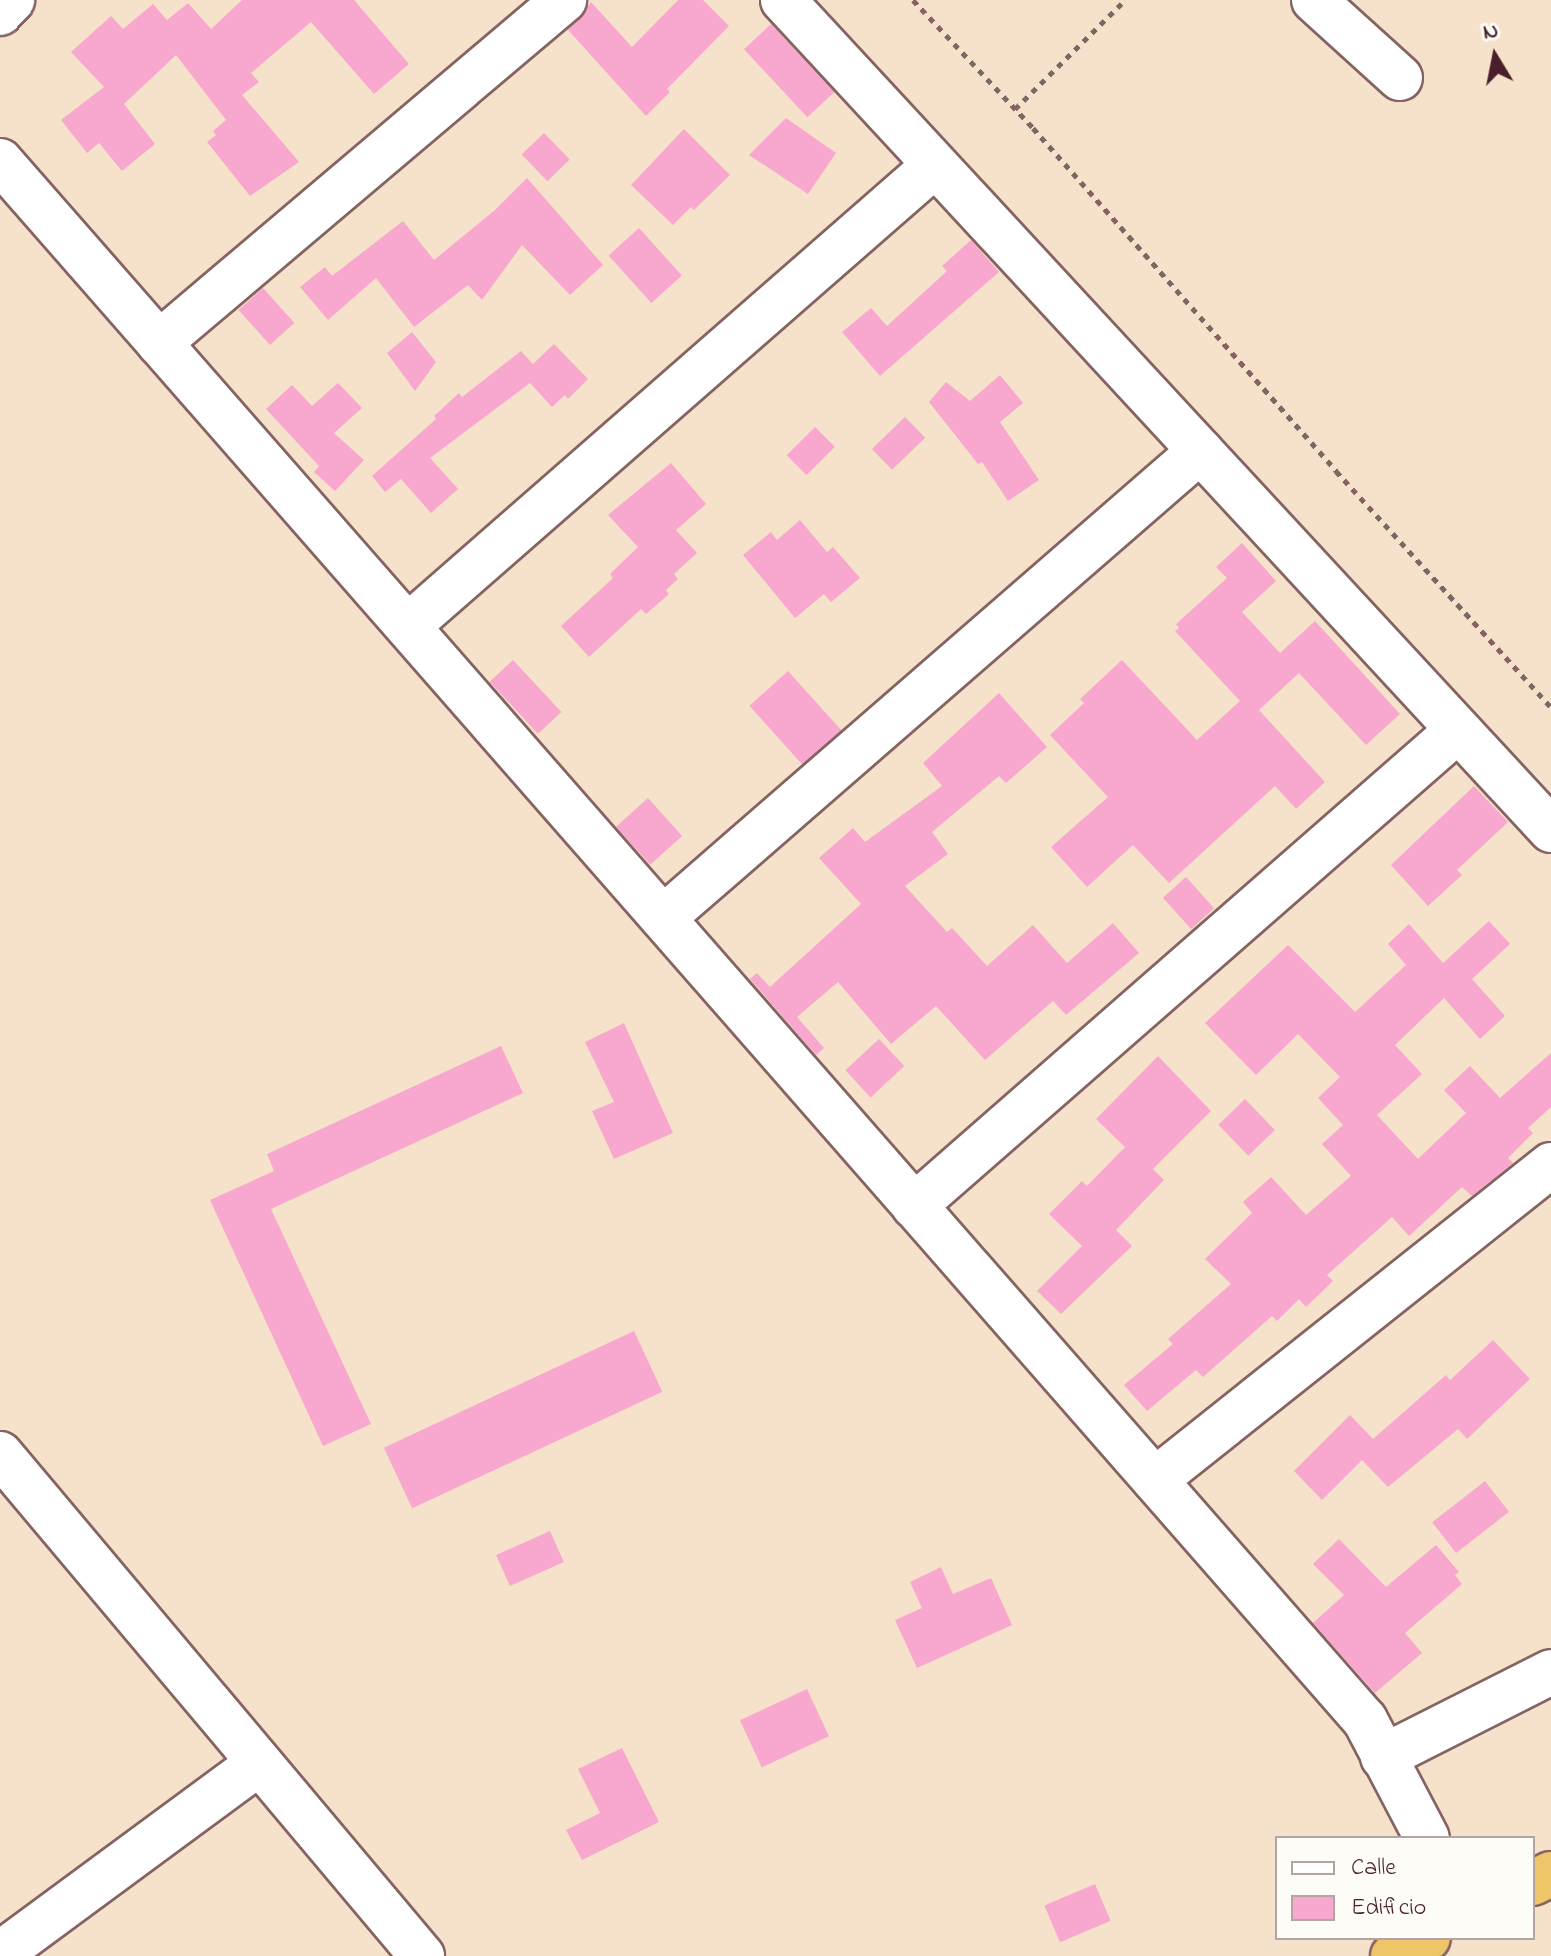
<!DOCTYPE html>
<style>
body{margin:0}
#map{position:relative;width:1551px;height:1956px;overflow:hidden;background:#f6e2ca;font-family:"Indie Flower",sans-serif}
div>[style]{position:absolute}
.building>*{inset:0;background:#f8a8ce;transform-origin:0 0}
.path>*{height:5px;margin-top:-2.5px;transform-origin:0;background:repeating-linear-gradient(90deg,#866363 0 6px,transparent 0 12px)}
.roads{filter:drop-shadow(2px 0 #866363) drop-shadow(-2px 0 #866363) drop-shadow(0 2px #866363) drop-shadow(0 -2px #866363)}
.minor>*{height:44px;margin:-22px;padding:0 22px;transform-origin:22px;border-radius:22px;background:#fff}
.highway>*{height:44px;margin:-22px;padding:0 22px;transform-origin:22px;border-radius:22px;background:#eec569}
span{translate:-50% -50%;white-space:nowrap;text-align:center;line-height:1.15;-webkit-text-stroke:6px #fdfcf7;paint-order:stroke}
.legend{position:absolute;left:1275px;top:1836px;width:260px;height:104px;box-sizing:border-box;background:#fdfcf7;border:2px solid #b5a4a5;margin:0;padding:10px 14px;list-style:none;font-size:24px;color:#4a1f2b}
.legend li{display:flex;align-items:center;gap:16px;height:40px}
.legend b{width:40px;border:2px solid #b5a4a5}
.north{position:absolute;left:1455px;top:16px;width:80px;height:80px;-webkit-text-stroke:6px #fdfcf7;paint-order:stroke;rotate:350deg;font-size:22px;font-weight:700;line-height:32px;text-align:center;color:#4a1f2b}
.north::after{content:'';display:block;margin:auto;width:28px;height:36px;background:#4a1f2b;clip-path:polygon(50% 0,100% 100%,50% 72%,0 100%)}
</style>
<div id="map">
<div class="building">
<i style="clip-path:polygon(242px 0,354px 0,409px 64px,374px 94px,311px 22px,251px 73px,259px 82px,242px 95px,299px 162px,250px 196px,207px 142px,216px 135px,213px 131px,226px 120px,176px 55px,124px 104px,155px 144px,122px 171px,99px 143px,87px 153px,61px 120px,104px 87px,71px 52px,111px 16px,123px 29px,153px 4px,167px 20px,188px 3px,211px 29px)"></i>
<i style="clip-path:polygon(678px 0,703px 0,729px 26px,667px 89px,670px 92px,646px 116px,568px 30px,591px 2px,632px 47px)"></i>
<i style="left:771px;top:24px;width:93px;height:37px;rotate:47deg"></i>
<i style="clip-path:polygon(786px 118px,836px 153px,808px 194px,749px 155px)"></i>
<i style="clip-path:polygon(684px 129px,730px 175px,694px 210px,691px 207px,673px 225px,631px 185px)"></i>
<i style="left:544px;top:133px;width:37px;height:31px;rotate:46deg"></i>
<i style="clip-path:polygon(527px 178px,603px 265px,570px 295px,522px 245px,482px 300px,468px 285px,414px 327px,376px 278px,328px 320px,300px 287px,325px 267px,332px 276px,403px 221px,434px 260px,495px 210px)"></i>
<i style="left:639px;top:228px;width:64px;height:41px;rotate:48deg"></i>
<i style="clip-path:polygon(971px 240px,999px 272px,880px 376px,842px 332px,871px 308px,887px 326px,947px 271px,942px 266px)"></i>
<i style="left:263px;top:288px;width:47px;height:33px;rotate:48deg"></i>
<i style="clip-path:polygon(412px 332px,436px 362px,415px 391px,387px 353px)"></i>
<i style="clip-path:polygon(554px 344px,588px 379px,568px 399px,565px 395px,552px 407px,530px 383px,430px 458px,458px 489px,431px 513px,401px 479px,385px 492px,372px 476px,436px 419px,434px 416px,459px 393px,462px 397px,521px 351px,533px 364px)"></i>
<i style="clip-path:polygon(1000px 375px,1023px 403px,1000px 422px,1039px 480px,1008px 501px,982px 462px,978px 464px,929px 402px,946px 382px,970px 401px)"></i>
<i style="clip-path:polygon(338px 383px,362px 408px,334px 433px,364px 460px,335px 491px,314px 472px,319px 466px,266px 409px,292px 385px,312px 406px)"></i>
<i style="left:905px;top:417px;width:29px;height:46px;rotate:46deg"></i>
<i style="left:815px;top:427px;width:28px;height:40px;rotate:45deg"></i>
<i style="clip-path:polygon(671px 463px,706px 504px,676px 530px,697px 553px,674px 574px,678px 579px,666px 590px,669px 594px,646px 614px,641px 609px,589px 657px,561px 626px,613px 578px,610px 574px,638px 547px,608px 515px)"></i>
<i style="clip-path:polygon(800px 520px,827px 552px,833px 547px,860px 578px,831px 602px,824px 594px,795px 618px,743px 555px,771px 532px,777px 540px)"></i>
<i style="clip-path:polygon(1242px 543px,1276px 581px,1242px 612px,1280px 653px,1315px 621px,1400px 714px,1366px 745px,1299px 673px,1259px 710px,1325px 782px,1296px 809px,1275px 786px,1169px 883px,1133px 845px,1087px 887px,1051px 847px,1108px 797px,1050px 735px,1084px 703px,1080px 699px,1122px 660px,1197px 740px,1240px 701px,1175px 631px,1179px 628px,1176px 624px,1227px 578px,1216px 567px)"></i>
<i style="left:513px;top:660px;width:71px;height:32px;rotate:47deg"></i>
<i style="left:788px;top:671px;width:80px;height:52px;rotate:48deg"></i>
<i style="clip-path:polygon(999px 693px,1047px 747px,1006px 783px,999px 776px,932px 832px,948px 854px,905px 886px,947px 932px,952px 928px,987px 966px,1033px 925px,1067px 963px,1113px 923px,1139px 953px,1066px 1015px,1053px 1001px,985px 1060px,936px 1006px,891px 1044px,838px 982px,797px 1017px,824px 1048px,816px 1055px,750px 979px,757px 973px,770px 987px,861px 904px,819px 858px,853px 828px,865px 842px,942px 786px,923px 763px)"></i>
<i style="clip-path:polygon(1474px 786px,1508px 822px,1457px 870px,1462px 875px,1428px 906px,1391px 865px)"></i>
<i style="left:648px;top:798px;width:51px;height:43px;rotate:48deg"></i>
<i style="left:1186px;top:877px;width:42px;height:31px;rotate:48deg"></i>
<i style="clip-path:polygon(1489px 921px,1510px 944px,1472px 979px,1505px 1016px,1480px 1039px,1444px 998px,1395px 1045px,1422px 1074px,1377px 1115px,1418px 1159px,1466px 1113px,1444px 1090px,1470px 1066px,1500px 1098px,1551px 1053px,1551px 1107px,1528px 1128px,1533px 1133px,1508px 1158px,1513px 1163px,1472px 1196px,1462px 1187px,1409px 1236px,1392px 1217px,1327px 1275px,1333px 1281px,1306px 1307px,1299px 1299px,1277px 1321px,1272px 1316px,1203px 1377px,1196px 1370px,1147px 1411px,1124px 1385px,1173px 1344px,1168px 1339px,1231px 1284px,1205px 1259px,1252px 1213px,1243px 1202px,1271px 1177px,1306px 1215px,1351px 1176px,1322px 1144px,1343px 1125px,1318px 1098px,1340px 1077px,1298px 1034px,1256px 1075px,1205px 1023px,1288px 945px,1355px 1012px,1406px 965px,1388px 944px,1409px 924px,1443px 963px)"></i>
<i style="clip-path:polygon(624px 1023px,673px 1133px,614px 1159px,592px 1111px,614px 1102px,585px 1042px)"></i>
<i style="left:879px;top:1039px;width:37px;height:46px;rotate:47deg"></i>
<i style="clip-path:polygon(501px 1046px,523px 1093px,271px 1209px,371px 1424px,323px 1446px,210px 1200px,274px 1171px,267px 1154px)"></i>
<i style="clip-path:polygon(1158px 1056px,1211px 1111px,1153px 1169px,1164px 1180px,1116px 1230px,1132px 1246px,1061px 1314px,1037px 1291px,1082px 1246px,1049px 1214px,1082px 1181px,1087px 1186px,1125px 1147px,1096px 1119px)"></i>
<i style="left:1245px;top:1099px;width:43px;height:37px;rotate:46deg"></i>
<i style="left:634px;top:1331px;width:67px;height:276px;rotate:65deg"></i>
<i style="clip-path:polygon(1493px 1340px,1530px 1379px,1467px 1439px,1458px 1429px,1388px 1487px,1362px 1460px,1322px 1500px,1294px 1471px,1350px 1415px,1373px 1439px,1446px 1375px,1450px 1380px)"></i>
<i style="left:1485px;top:1481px;width:39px;height:67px;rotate:52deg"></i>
<i style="left:550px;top:1531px;width:34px;height:59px;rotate:66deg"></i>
<i style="clip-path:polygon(1339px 1539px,1386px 1587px,1436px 1545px,1459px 1572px,1455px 1575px,1462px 1584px,1405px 1633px,1422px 1653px,1375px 1693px,1313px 1623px,1344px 1595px,1313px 1564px)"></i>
<i style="clip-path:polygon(941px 1567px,953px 1594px,991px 1578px,1012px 1625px,917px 1668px,895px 1620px,922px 1608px,910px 1582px)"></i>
<i style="left:807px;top:1689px;width:52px;height:74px;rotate:65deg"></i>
<i style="clip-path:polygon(622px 1748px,659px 1822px,582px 1860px,566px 1830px,600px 1813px,578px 1769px)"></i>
<i style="left:1095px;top:1884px;width:40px;height:55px;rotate:67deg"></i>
</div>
<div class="path">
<i style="left:913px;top:0;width:175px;rotate:46.8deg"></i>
<i style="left:1033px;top:128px;width:458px;rotate:48.5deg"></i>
<i style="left:1336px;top:471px;width:319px;rotate:47.7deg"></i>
<i style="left:1015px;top:109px;width:155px;rotate:-44.7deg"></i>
</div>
<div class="roads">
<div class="minor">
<i style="left:783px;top:0;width:1131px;rotate:47.22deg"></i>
<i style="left:1314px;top:0;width:116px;rotate:42.2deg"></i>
<i style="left:0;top:13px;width:18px;rotate:-47deg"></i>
<i style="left:0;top:161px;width:2072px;rotate:48.8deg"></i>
<i style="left:1365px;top:1720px;width:133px;rotate:62.3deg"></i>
<i style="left:159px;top:343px;width:531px;rotate:-40.26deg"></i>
<i style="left:408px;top:626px;width:700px;rotate:-41.18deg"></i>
<i style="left:663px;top:918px;width:712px;rotate:-41.01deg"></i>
<i style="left:914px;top:1206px;width:723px;rotate:-41.19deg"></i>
<i style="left:0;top:1454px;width:656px;rotate:49.95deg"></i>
<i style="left:1155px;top:1480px;width:506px;rotate:-38.5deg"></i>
<i style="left:1383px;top:1757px;width:188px;rotate:-26.8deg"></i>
<i style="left:0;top:1954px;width:322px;rotate:-36.4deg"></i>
</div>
<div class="highway">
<i style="left:1533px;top:1883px;width:20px;rotate:-27deg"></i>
<i style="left:1393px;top:1956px;width:39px;rotate:-27deg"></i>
</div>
</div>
<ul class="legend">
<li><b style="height:10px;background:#fff"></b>Calle</li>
<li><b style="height:22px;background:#f8a8ce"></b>Edificio</li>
</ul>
<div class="north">N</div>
</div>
